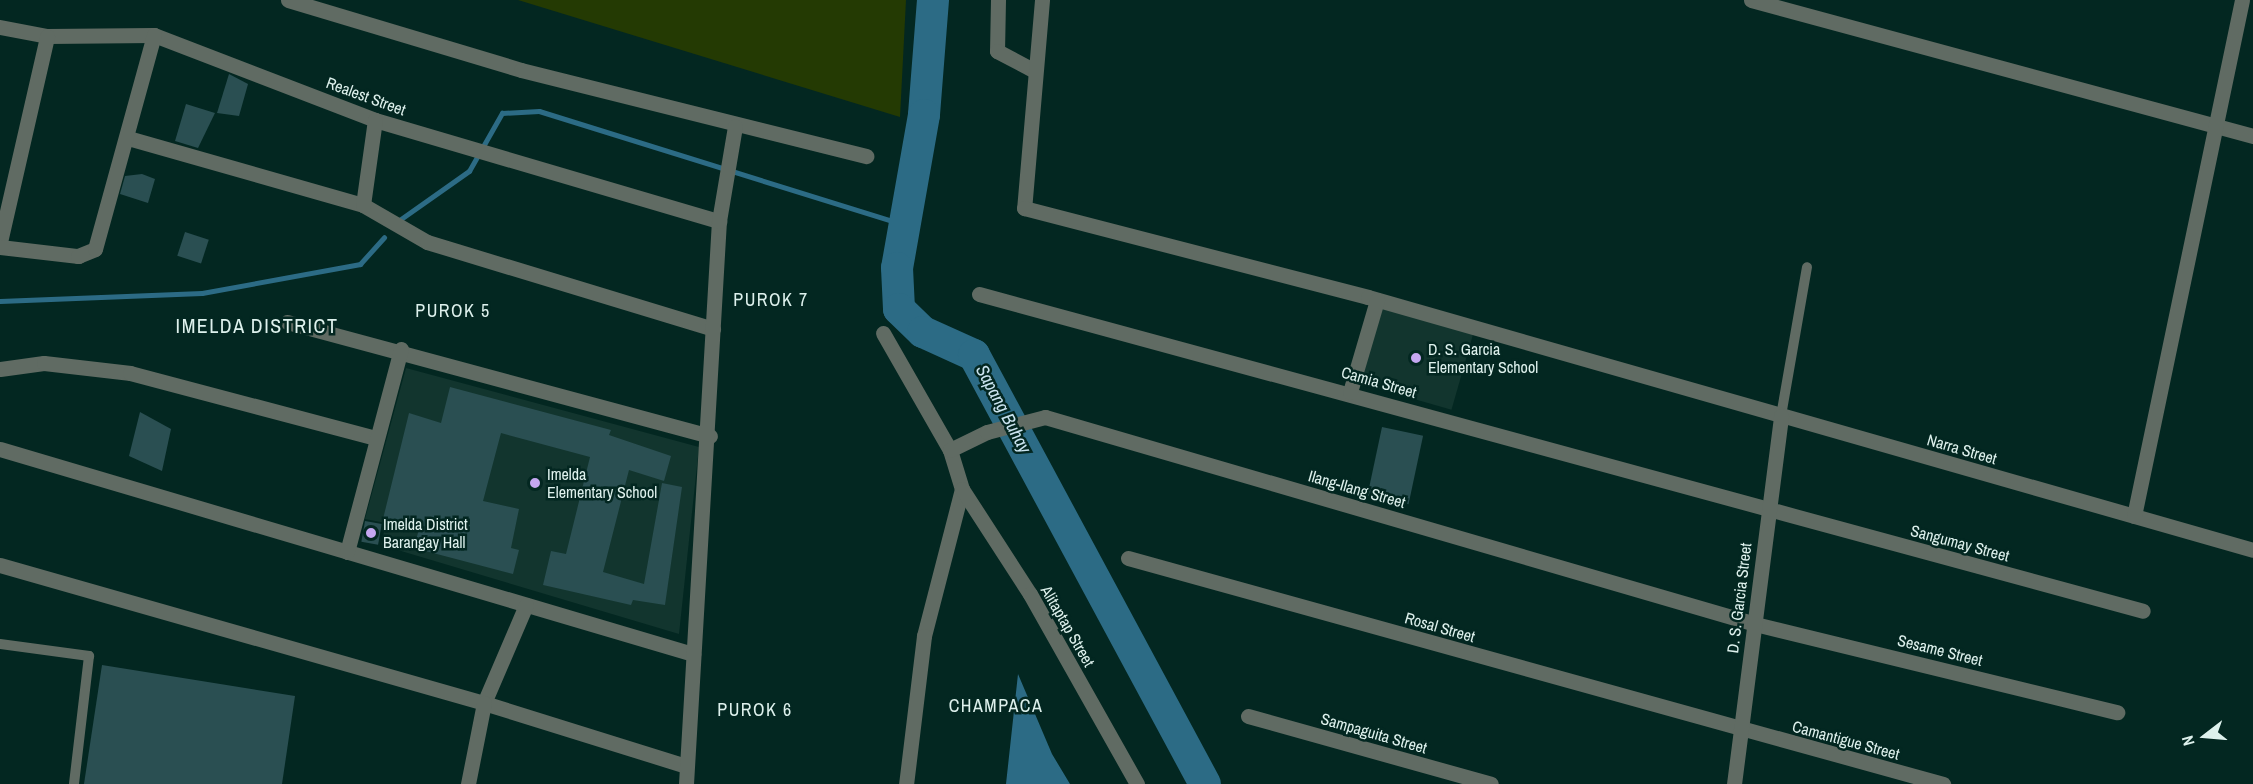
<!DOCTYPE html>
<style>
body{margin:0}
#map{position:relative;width:2253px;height:784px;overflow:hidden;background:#032721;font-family:"Archivo Narrow",sans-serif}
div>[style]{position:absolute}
.built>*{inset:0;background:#12352e;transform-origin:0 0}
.green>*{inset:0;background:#243a03}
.water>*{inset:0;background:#2c6b85}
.stream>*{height:5px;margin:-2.5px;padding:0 2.5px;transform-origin:2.5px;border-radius:2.5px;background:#2c6b85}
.river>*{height:32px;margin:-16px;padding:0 16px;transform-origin:16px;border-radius:16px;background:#2c6b85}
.building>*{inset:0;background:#2a4f52;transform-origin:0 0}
.service>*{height:10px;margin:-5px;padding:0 5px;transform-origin:5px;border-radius:5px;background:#606b63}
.minor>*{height:15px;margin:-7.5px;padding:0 7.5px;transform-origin:7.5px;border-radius:7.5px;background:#606b63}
.tertiary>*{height:15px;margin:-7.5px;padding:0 7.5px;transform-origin:7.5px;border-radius:7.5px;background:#606b63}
.dots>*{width:16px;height:16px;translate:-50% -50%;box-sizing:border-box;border:3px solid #032721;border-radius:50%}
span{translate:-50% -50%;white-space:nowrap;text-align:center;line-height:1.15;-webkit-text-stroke:5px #032721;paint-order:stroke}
.street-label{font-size:16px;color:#def1ed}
.poi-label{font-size:16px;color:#def1ed}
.left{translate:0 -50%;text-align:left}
.neighbourhood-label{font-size:18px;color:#def1ed;letter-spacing:1.5px}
.water-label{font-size:18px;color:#cbe4f0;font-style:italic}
.quarter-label{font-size:20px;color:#def1ed;letter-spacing:1.5px}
.north{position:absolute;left:2175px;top:706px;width:60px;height:60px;-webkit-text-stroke:4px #032721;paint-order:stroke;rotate:254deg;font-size:16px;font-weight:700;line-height:24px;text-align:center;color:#def1ed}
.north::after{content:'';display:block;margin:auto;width:21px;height:27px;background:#def1ed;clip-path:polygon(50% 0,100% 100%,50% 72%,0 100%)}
</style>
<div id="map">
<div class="built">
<i style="left:1380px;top:307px;width:97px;height:79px;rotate:16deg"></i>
<i style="clip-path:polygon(406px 368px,699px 447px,679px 634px,381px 545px,386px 523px,365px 519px)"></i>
</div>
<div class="green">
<i style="clip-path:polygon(518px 0,906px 0,900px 117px)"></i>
</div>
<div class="water">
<i style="clip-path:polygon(1018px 674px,1052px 754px,1070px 784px,1006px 784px)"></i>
</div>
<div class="stream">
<i style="left:398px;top:221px;width:87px;rotate:-35.2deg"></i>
<i style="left:469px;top:171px;width:67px;rotate:-60.4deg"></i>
<i style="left:502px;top:113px;width:37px;rotate:-3deg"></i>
<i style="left:539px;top:111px;width:384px;rotate:17.3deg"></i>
<i style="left:0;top:301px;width:202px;rotate:-2.3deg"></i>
<i style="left:202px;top:293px;width:161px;rotate:-10.4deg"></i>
<i style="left:360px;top:264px;width:36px;rotate:-48deg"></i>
</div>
<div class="river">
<i style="left:933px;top:0;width:115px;rotate:94.5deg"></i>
<i style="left:924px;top:115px;width:155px;rotate:100deg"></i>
<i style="left:897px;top:268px;width:41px;rotate:87.2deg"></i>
<i style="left:899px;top:309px;width:33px;rotate:44deg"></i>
<i style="left:923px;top:332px;width:56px;rotate:24.3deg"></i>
<i style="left:974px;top:355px;width:487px;rotate:61.7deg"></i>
</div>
<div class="building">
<i style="clip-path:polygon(229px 74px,248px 84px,239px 116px,217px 113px)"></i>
<i style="clip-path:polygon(186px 104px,215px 113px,198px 148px,175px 141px)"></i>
<i style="clip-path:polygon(142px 174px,155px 179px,148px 203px,120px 194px,125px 176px)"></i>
<i style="left:185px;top:232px;width:25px;height:25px;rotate:18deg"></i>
<i style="clip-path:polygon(450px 387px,611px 430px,609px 435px,671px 456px,664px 481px,629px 470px,603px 572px,644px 584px,662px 483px,682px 487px,665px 605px,633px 600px,631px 605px,543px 585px,551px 551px,566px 554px,590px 457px,501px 433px,483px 501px,519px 509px,511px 548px,519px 550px,513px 574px,414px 548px,420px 525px,383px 519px,409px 413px,441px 423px)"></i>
<i style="clip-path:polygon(140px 412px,171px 429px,162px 471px,129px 456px)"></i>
<i style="left:1382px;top:427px;width:42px;height:70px;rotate:12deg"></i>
<i style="left:365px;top:521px;width:17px;height:21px;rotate:10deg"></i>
<i style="clip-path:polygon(102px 665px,295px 696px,282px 784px,84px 784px)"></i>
</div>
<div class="service">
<i style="left:1781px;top:416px;width:151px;rotate:-80.1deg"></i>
<i style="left:0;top:644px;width:90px;rotate:7.7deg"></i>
<i style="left:89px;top:656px;width:129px;rotate:96.7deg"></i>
</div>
<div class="minor">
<i style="left:288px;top:0;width:243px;rotate:16.7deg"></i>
<i style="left:521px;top:70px;width:356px;rotate:14deg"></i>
<i style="left:998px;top:0;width:51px;rotate:91.1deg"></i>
<i style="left:997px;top:51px;width:43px;rotate:27.8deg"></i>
<i style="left:1042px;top:0;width:209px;rotate:94.9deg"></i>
<i style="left:1024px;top:208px;width:355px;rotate:14.5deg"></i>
<i style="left:1368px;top:297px;width:920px;rotate:15.95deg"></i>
<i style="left:1751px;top:0;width:520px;rotate:15.16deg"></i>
<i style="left:0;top:27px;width:48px;rotate:10.8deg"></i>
<i style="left:47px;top:36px;width:107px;rotate:-0.5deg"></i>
<i style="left:154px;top:35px;width:237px;rotate:21deg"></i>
<i style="left:375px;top:120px;width:359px;rotate:16.4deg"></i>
<i style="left:128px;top:138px;width:244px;rotate:15.9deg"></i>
<i style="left:363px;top:205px;width:74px;rotate:30deg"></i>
<i style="left:427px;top:242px;width:299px;rotate:16.9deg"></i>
<i style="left:363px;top:205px;width:86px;rotate:-82deg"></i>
<i style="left:0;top:242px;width:211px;rotate:-77.1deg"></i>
<i style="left:0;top:247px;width:79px;rotate:6.6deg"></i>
<i style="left:78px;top:256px;width:18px;rotate:-22deg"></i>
<i style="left:95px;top:249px;width:222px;rotate:-74.6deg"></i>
<i style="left:979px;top:294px;width:1206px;rotate:15.23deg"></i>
<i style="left:287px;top:322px;width:438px;rotate:15.1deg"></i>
<i style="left:883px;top:333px;width:135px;rotate:60.2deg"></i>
<i style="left:950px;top:450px;width:41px;rotate:72.9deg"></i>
<i style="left:962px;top:489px;width:152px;rotate:104.5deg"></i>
<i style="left:924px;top:636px;width:149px;rotate:96.9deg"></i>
<i style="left:0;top:369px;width:44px;rotate:-7.8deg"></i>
<i style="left:44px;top:363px;width:87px;rotate:6.6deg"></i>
<i style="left:130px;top:373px;width:254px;rotate:14.8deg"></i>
<i style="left:1350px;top:392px;width:96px;rotate:-73.6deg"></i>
<i style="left:0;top:449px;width:723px;rotate:16.48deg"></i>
<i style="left:950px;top:450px;width:41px;rotate:-25.9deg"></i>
<i style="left:987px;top:432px;width:60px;rotate:-14.5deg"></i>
<i style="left:1045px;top:417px;width:740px;rotate:16.25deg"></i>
<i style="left:1755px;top:624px;width:373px;rotate:13.7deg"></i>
<i style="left:962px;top:489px;width:125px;rotate:57.1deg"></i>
<i style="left:1030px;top:594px;width:218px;rotate:60.6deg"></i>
<i style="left:2134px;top:516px;width:527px;rotate:-78.18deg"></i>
<i style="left:347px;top:552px;width:210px;rotate:-75.1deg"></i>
<i style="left:1128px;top:558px;width:846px;rotate:15.5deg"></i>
<i style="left:526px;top:605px;width:107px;rotate:113.2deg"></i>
<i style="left:484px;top:703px;width:212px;rotate:17.3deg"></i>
<i style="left:1248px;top:716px;width:252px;rotate:15.6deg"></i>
<i style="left:686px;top:784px;width:564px;rotate:-86.65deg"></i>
<i style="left:719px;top:221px;width:96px;rotate:-80.4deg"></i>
<i style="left:1734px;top:784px;width:371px;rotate:-82.7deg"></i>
</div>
<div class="tertiary">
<i style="left:0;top:565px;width:503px;rotate:15.91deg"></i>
<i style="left:484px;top:703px;width:83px;rotate:101.2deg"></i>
</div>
<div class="dots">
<i style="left:1416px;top:358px;background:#c5a7f1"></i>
<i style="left:535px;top:483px;background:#c5a7f1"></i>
<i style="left:371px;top:533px;background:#c5a7f1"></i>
</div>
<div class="street-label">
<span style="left:366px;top:96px;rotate:20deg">Realest Street</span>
<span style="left:1379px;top:382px;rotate:16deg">Camia Street</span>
<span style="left:1962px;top:449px;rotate:16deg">Narra Street</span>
<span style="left:1357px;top:489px;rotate:16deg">Ilang-Ilang Street</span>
<span style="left:1960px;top:543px;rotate:15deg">Sangumay Street</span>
<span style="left:1739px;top:598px;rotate:-83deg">D. S. Garcia Street</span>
<span style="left:1068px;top:626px;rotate:60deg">Alitaptap Street</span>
<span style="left:1440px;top:627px;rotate:16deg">Rosal Street</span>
<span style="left:1940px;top:650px;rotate:14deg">Sesame Street</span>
<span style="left:1374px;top:733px;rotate:16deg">Sampaguita Street</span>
<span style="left:1846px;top:740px;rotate:15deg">Camantigue Street</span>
</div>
<div class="poi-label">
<span class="left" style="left:1428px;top:358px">D. S. Garcia<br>Elementary School</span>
<span class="left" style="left:547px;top:483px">Imelda<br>Elementary School</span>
<span class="left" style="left:383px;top:533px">Imelda District<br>Barangay Hall</span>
</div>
<div class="neighbourhood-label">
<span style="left:771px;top:300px">PUROK 7</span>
<span style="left:453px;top:311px">PUROK 5</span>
<span style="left:996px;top:706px">CHAMPACA</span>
<span style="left:755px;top:710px">PUROK 6</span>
</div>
<div class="water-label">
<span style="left:1003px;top:409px;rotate:62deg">Sapang Buhay</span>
</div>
<div class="quarter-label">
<span style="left:257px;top:325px">IMELDA DISTRICT</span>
</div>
<div class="north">N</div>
</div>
